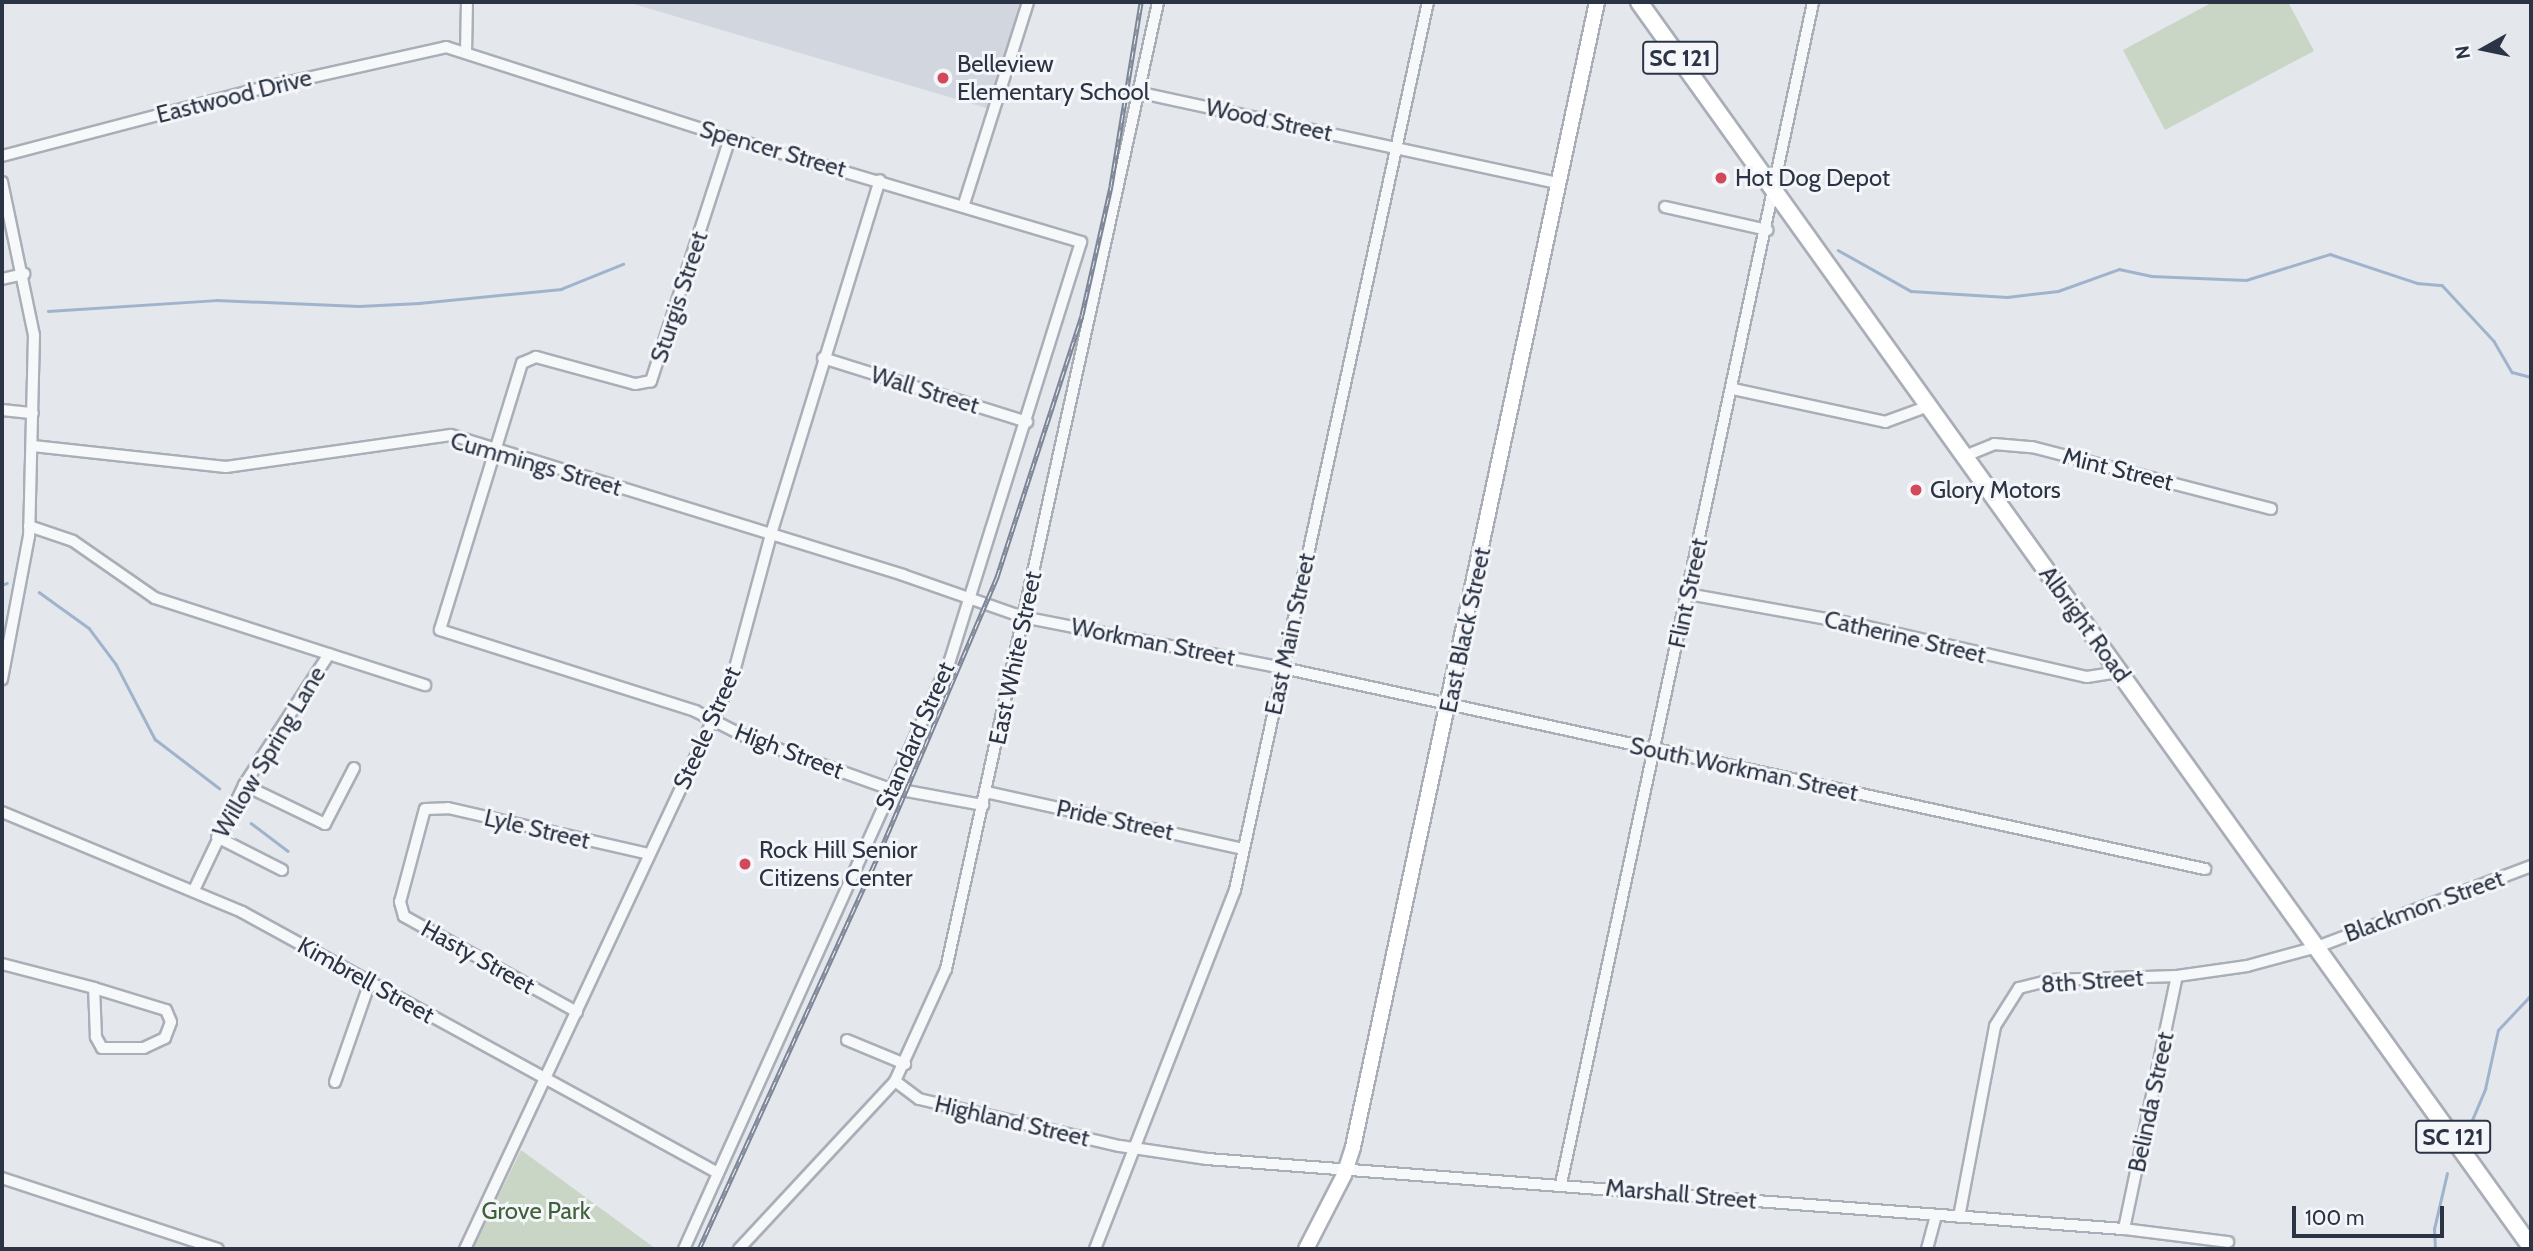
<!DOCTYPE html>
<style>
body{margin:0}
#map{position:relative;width:2533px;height:1251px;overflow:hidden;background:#e4e7ec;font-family:Cabin,sans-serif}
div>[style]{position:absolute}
.built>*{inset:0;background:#d2d6de}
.green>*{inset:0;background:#c9d6c5}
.stream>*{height:2.5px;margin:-1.25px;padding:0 1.25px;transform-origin:1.25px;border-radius:1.25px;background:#9fb4cc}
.roads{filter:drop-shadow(2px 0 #a9aeb7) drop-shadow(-2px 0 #a9aeb7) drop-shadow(0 2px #a9aeb7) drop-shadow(0 -2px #a9aeb7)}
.minor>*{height:10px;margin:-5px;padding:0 5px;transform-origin:5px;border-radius:5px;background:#f7f8fa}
.major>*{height:14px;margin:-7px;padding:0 7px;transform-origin:7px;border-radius:7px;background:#fff}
.highway>*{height:16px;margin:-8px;padding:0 8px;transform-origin:8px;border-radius:8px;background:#fff}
.rail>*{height:5px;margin-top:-2.5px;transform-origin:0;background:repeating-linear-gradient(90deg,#f4f6f9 0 8px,#7d8696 0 16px);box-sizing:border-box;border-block:2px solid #7d8696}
.dots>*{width:19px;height:19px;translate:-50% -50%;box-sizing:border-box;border:4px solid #f4f6f9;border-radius:50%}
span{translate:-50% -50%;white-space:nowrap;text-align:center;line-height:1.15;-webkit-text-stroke:6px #f4f6f9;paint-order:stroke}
.shield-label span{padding:2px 5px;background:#f4f6f9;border:2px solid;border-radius:5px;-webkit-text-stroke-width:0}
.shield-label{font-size:23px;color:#2b3445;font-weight:700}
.poi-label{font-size:24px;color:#2b3445}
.left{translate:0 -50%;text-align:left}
.street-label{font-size:24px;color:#2b3445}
.park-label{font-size:24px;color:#3f6138}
.frame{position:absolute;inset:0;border:4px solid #2b3445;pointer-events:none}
.north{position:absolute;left:2449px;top:14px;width:70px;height:70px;-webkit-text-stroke:5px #f4f6f9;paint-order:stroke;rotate:261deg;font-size:19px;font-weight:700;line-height:28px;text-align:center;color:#2b3445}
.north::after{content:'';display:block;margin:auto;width:24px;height:32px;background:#2b3445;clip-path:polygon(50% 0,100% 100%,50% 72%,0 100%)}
.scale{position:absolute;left:2292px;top:1206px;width:152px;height:32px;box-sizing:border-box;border:4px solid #2b3445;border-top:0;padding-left:9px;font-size:21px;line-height:24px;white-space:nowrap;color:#2b3445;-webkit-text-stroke:5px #f4f6f9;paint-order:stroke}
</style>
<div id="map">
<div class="built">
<i style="clip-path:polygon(627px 2px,1020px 2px,990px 109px)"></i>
</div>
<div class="green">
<i style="clip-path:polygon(2213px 2px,2288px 2px,2314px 51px,2165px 130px,2123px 50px)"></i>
<i style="clip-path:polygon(521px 1150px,656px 1249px,473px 1249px)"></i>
</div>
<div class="stream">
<i style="left:1838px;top:250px;width:84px;rotate:29.3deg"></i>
<i style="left:1911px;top:291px;width:96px;rotate:3.6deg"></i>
<i style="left:2007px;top:297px;width:51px;rotate:-6.7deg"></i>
<i style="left:2058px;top:291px;width:65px;rotate:-19.8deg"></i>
<i style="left:2119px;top:269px;width:33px;rotate:12deg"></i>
<i style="left:2151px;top:276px;width:95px;rotate:2.4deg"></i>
<i style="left:2246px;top:280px;width:88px;rotate:-17.2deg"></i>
<i style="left:2330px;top:254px;width:92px;rotate:18.4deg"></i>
<i style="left:2417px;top:283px;width:25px;rotate:5deg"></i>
<i style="left:2442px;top:285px;width:76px;rotate:47.1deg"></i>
<i style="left:2494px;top:341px;width:36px;rotate:60deg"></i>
<i style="left:2512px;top:372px;width:20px;rotate:15deg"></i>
<i style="left:48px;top:311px;width:168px;rotate:-3.7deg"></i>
<i style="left:216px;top:300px;width:143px;rotate:2.4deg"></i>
<i style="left:359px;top:306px;width:60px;rotate:-2.9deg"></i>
<i style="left:419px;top:303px;width:143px;rotate:-5.6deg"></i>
<i style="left:561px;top:289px;width:67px;rotate:-22deg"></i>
<i style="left:2px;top:585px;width:5px;rotate:-22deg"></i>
<i style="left:39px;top:592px;width:62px;rotate:35.8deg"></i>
<i style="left:89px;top:628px;width:45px;rotate:53.1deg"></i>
<i style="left:116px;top:664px;width:85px;rotate:62.5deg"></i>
<i style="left:155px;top:739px;width:81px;rotate:37.4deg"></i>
<i style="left:251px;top:823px;width:46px;rotate:37.1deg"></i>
<i style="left:2472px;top:1120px;width:34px;rotate:-67deg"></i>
<i style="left:2485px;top:1089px;width:60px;rotate:-77.6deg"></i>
<i style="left:2498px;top:1030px;width:48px;rotate:-46.7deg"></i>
<i style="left:2435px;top:1249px;width:20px;rotate:-93deg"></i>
<i style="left:2434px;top:1229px;width:57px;rotate:-76.9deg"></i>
</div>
<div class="roads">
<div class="minor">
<i style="left:466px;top:53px;width:51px;rotate:-88.9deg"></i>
<i style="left:1141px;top:93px;width:428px;rotate:12.2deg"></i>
<i style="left:730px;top:138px;width:256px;rotate:108deg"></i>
<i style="left:651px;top:381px;width:16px;rotate:169deg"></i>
<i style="left:635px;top:384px;width:103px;rotate:-164.7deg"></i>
<i style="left:536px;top:357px;width:15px;rotate:157deg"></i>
<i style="left:522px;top:363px;width:279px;rotate:107.1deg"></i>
<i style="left:440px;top:630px;width:268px;rotate:17.6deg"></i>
<i style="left:695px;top:711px;width:62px;rotate:27deg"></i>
<i style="left:750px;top:739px;width:143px;rotate:19.6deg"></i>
<i style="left:885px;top:787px;width:100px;rotate:10.4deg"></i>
<i style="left:2px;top:156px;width:260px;rotate:-14.7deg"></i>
<i style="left:254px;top:90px;width:197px;rotate:-12.6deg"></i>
<i style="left:446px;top:47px;width:298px;rotate:17.8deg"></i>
<i style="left:730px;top:138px;width:366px;rotate:16.5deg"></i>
<i style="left:1081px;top:242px;width:440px;rotate:107.4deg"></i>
<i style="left:949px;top:662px;width:644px;rotate:114.3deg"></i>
<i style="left:2px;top:182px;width:156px;rotate:78.2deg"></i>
<i style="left:34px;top:335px;width:201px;rotate:91.4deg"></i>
<i style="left:29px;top:536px;width:146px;rotate:100.7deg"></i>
<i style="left:964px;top:204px;width:212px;rotate:-72.4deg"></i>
<i style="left:1665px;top:207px;width:105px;rotate:12.7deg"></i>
<i style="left:2px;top:279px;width:23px;rotate:-13deg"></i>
<i style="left:823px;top:358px;width:214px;rotate:17.4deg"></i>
<i style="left:1733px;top:389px;width:156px;rotate:12.2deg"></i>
<i style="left:1885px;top:422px;width:47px;rotate:-20deg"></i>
<i style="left:2px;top:410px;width:31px;rotate:6deg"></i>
<i style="left:33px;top:446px;width:194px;rotate:6.2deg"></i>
<i style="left:226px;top:467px;width:227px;rotate:-8.1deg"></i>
<i style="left:451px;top:435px;width:473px;rotate:17.2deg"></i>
<i style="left:903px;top:575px;width:127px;rotate:19.3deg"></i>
<i style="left:1023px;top:617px;width:265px;rotate:11.1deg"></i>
<i style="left:1283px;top:668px;width:944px;rotate:12.3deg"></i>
<i style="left:1965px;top:456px;width:31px;rotate:-22deg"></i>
<i style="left:1994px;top:444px;width:38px;rotate:5deg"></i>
<i style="left:2032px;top:447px;width:247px;rotate:14.5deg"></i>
<i style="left:29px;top:526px;width:46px;rotate:18.8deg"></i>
<i style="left:73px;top:541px;width:100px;rotate:34.8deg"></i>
<i style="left:155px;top:598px;width:284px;rotate:17.9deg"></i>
<i style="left:1688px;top:594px;width:175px;rotate:10.2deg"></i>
<i style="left:1860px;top:625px;width:233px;rotate:12.9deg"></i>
<i style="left:2087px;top:677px;width:33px;rotate:-9deg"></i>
<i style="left:244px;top:785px;width:90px;rotate:25.7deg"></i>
<i style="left:325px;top:824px;width:63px;rotate:-62.6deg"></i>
<i style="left:986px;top:792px;width:264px;rotate:12.5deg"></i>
<i style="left:2px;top:812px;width:260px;rotate:22.6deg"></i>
<i style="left:242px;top:912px;width:543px;rotate:28.74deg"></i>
<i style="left:217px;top:837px;width:73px;rotate:26.9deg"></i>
<i style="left:194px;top:890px;width:116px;rotate:-64.5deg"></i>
<i style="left:244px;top:785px;width:156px;rotate:-57deg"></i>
<i style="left:2px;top:964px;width:95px;rotate:14.6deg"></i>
<i style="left:94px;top:988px;width:75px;rotate:17deg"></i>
<i style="left:166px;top:1010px;width:13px;rotate:67deg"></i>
<i style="left:171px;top:1022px;width:17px;rotate:111deg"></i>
<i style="left:165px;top:1038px;width:23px;rotate:155deg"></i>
<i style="left:144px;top:1048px;width:42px;rotate:180deg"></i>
<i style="left:102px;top:1048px;width:13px;rotate:-119deg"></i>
<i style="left:96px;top:1037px;width:49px;rotate:-92.3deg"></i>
<i style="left:577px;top:1012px;width:198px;rotate:-151deg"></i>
<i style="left:404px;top:916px;width:15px;rotate:-106deg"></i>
<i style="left:400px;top:902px;width:96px;rotate:-75deg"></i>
<i style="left:425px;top:809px;width:23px;rotate:-2deg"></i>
<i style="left:448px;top:808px;width:206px;rotate:12.9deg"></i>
<i style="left:847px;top:1040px;width:63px;rotate:22.5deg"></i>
<i style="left:895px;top:1081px;width:30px;rotate:37deg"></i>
<i style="left:919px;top:1099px;width:206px;rotate:13.2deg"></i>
<i style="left:1120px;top:1146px;width:88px;rotate:8.5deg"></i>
<i style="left:1207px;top:1159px;width:920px;rotate:4.37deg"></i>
<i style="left:2124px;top:1229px;width:105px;rotate:7.1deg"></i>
<i style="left:335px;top:1082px;width:106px;rotate:-70.7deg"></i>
<i style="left:2px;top:1178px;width:227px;rotate:18.2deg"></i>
<i style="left:1561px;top:1184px;width:1209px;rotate:-77.96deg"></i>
<i style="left:1959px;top:1217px;width:194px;rotate:-79.3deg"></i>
<i style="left:1995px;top:1026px;width:45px;rotate:-57.7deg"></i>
<i style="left:2019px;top:988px;width:32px;rotate:-14deg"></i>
<i style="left:2050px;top:980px;width:127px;rotate:-1.8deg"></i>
<i style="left:2177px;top:976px;width:71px;rotate:-8.1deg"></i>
<i style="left:2247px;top:966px;width:73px;rotate:-15.2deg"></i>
<i style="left:2317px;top:947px;width:229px;rotate:-20.7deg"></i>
<i style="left:2124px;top:1229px;width:258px;rotate:-78.2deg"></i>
<i style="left:465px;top:1249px;width:629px;rotate:-64.9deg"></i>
<i style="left:732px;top:679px;width:150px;rotate:-74.9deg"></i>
<i style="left:771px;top:534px;width:370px;rotate:-72.9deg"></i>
<i style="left:739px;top:1249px;width:229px;rotate:-47.1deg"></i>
<i style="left:895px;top:1081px;width:123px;rotate:-65.5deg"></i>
<i style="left:946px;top:969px;width:990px;rotate:-77.63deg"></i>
<i style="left:1095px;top:1249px;width:385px;rotate:-68.7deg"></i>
<i style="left:1235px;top:890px;width:909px;rotate:-77.74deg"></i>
<i style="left:1927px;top:1249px;width:35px;rotate:-75deg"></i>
</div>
<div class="major">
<i style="left:1306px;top:1249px;width:83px;rotate:-62.8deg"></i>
<i style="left:1344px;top:1175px;width:29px;rotate:-72deg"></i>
<i style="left:1353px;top:1147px;width:1171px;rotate:-77.97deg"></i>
</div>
<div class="highway">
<i style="left:1639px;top:2px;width:1532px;rotate:54.38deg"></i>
</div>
</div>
<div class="rail">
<i style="left:699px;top:1249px;width:439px;rotate:-65.5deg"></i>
<i style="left:881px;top:849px;width:296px;rotate:-66.9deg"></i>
<i style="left:997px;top:577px;width:275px;rotate:-72deg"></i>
<i style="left:1082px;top:315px;width:132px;rotate:-77.3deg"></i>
<i style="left:1111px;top:186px;width:186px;rotate:-80.7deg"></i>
</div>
<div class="dots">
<i style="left:943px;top:78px;background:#d1495b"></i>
<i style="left:1721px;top:178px;background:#d1495b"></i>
<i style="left:1916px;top:490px;background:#d1495b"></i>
<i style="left:745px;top:864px;background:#d1495b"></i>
</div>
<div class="shield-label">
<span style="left:1680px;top:58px">SC 121</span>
<span style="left:2453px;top:1137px">SC 121</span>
</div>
<div class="poi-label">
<span class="left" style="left:957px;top:78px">Belleview<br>Elementary School</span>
<span class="left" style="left:1735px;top:178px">Hot Dog Depot</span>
<span class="left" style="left:1930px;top:490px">Glory Motors</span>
<span class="left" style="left:759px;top:864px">Rock Hill Senior<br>Citizens Center</span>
</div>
<div class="street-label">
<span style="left:234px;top:96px;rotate:-14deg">Eastwood Drive</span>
<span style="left:1269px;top:120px;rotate:12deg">Wood Street</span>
<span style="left:773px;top:149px;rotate:16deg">Spencer Street</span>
<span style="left:679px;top:297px;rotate:-72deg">Sturgis Street</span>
<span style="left:925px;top:390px;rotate:17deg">Wall Street</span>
<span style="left:536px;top:464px;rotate:16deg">Cummings Street</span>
<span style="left:2118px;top:469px;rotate:14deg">Mint Street</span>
<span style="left:1688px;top:593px;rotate:-78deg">Flint Street</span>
<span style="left:2085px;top:624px;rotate:54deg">Albright Road</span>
<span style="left:1465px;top:630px;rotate:-78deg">East Black Street</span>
<span style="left:1290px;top:634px;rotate:-78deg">East Main Street</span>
<span style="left:1905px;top:637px;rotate:13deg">Catherine Street</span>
<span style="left:1153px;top:642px;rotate:11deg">Workman Street</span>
<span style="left:1015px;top:658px;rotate:-78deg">East White Street</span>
<span style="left:707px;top:728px;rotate:-66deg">Steele Street</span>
<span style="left:915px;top:736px;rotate:-66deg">Standard Street</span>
<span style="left:789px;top:751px;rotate:21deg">High Street</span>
<span style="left:269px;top:752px;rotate:-59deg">Willow Spring Lane</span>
<span style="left:1744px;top:769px;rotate:12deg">South Workman Street</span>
<span style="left:1115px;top:820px;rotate:12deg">Pride Street</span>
<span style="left:537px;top:829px;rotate:13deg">Lyle Street</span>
<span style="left:2424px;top:906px;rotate:-20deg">Blackmon Street</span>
<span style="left:478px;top:957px;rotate:29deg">Hasty Street</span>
<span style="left:366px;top:980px;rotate:29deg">Kimbrell Street</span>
<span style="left:2092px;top:981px;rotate:-4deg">8th Street</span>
<span style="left:2151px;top:1102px;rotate:-78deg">Belinda Street</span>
<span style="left:1012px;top:1121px;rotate:13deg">Highland Street</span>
<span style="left:1681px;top:1194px;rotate:5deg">Marshall Street</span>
</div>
<div class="park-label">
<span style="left:536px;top:1211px">Grove Park</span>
</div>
<div class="frame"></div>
<div class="north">N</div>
<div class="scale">100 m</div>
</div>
